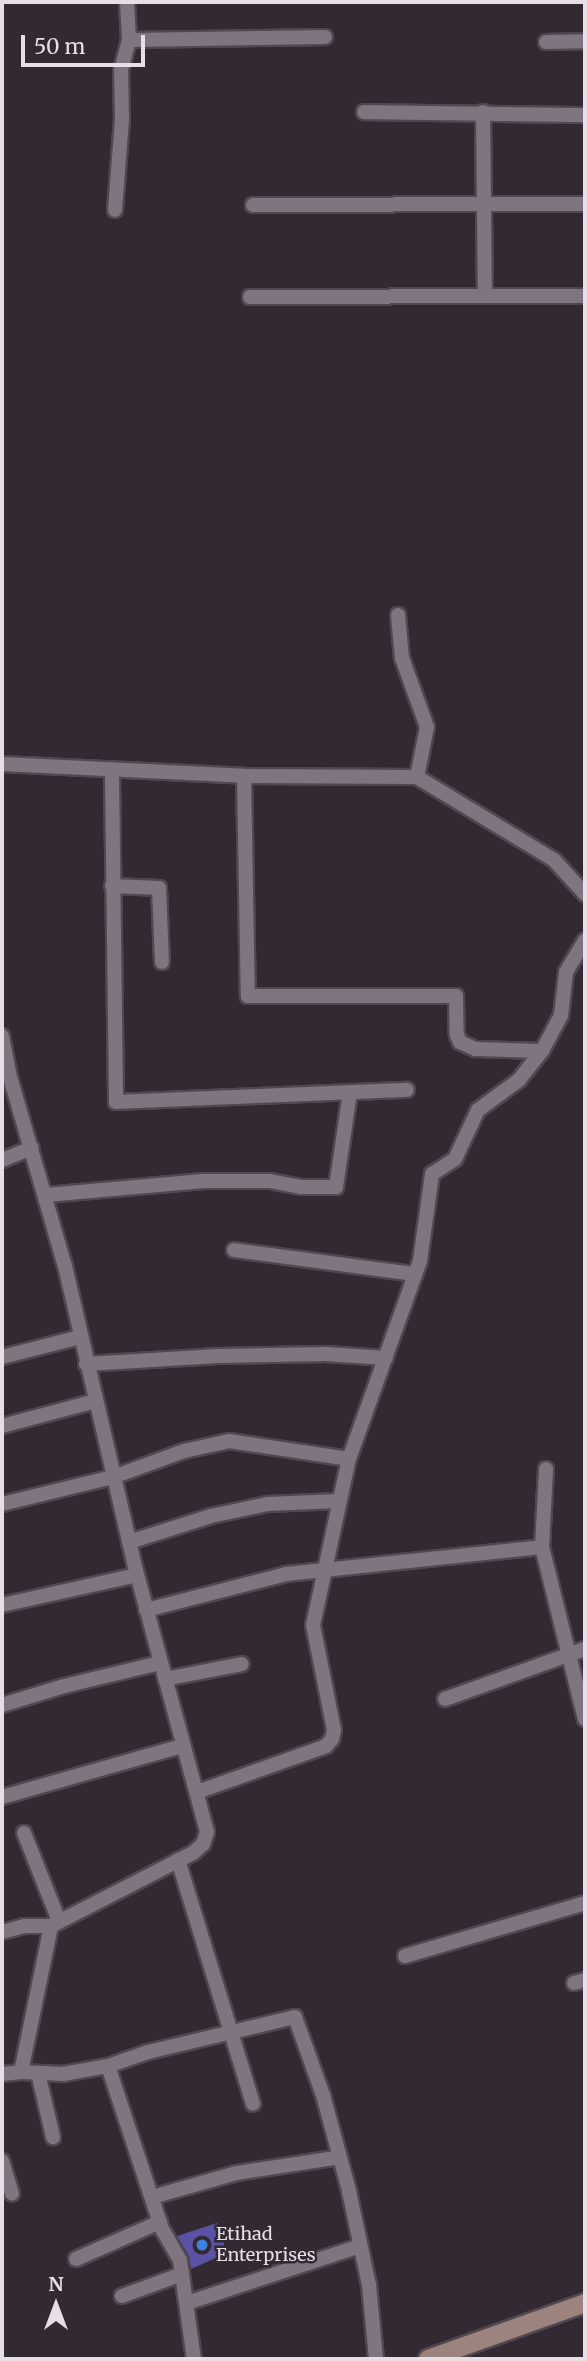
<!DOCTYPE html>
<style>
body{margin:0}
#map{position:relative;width:587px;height:2361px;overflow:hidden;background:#332933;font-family:Merriweather,serif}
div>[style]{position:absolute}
.building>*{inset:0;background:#5952a5}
.roads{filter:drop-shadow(2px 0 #504750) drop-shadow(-2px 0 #504750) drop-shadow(0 2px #504750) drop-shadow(0 -2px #504750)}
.minor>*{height:14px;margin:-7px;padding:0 7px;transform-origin:7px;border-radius:7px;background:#807481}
.secondary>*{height:18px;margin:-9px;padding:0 9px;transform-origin:9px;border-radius:9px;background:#9d837d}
.dots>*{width:19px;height:19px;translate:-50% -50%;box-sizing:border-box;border:4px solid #332933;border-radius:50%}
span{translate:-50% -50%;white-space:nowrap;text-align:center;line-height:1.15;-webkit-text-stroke:5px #332933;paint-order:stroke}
.poi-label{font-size:18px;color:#e6dfe6}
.left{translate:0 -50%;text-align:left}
.frame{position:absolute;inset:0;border:4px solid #e6dfe6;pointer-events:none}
.north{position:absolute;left:21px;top:2270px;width:70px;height:70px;-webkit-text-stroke:5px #332933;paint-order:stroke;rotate:0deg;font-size:19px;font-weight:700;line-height:28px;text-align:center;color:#e6dfe6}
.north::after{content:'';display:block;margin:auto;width:24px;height:32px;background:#e6dfe6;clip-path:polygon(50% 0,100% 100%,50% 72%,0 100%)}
.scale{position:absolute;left:21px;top:35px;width:124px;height:32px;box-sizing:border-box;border:4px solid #e6dfe6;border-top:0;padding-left:9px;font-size:21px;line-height:24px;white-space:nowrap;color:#e6dfe6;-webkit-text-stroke:5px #332933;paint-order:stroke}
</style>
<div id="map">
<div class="building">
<i style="clip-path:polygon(217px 2223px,227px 2253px,191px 2269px,189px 2256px,177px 2236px)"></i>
</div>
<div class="roads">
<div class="minor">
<i style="left:129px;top:40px;width:196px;rotate:-0.9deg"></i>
<i style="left:546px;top:42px;width:39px;rotate:-1deg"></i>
<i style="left:364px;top:112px;width:221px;rotate:0.8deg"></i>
<i style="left:483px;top:112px;width:184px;rotate:89.4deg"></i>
<i style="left:253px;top:205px;width:332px;rotate:-0.2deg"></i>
<i style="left:115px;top:210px;width:90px;rotate:-85.6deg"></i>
<i style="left:122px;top:120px;width:50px;rotate:-91.1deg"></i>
<i style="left:121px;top:70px;width:31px;rotate:-75deg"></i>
<i style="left:129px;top:40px;width:38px;rotate:-93deg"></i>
<i style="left:250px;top:297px;width:335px;rotate:-0.2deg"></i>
<i style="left:398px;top:615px;width:43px;rotate:84.7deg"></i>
<i style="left:402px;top:658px;width:73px;rotate:70.1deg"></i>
<i style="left:427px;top:727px;width:51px;rotate:101.3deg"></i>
<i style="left:2px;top:764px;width:242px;rotate:2.8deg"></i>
<i style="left:244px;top:776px;width:173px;rotate:0.3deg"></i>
<i style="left:417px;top:777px;width:160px;rotate:31.2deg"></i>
<i style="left:554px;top:860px;width:46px;rotate:47.6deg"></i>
<i style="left:112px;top:772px;width:330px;rotate:89.3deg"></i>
<i style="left:116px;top:1102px;width:291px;rotate:-2.4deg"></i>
<i style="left:244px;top:776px;width:220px;rotate:89deg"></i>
<i style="left:248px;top:996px;width:208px"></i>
<i style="left:456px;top:996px;width:39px;rotate:89deg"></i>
<i style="left:457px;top:1035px;width:8px;rotate:67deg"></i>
<i style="left:460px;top:1042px;width:17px;rotate:25deg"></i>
<i style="left:475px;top:1049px;width:67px;rotate:1.7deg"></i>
<i style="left:112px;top:886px;width:47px;rotate:2.4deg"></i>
<i style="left:159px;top:888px;width:74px;rotate:87.7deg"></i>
<i style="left:2px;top:1036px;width:42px;rotate:79deg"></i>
<i style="left:10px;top:1077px;width:197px;rotate:73.8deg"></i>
<i style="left:65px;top:1266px;width:305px;rotate:76.9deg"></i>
<i style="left:134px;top:1563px;width:279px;rotate:74.8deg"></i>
<i style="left:207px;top:1832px;width:13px;rotate:108deg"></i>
<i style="left:203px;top:1844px;width:13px;rotate:138deg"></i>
<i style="left:193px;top:1853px;width:160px;rotate:152.8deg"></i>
<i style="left:51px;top:1926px;width:149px;rotate:101.6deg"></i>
<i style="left:21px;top:2072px;width:19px;rotate:174deg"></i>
<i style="left:2px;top:1160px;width:32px;rotate:-22deg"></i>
<i style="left:46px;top:1195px;width:158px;rotate:-5.1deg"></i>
<i style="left:203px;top:1181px;width:67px"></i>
<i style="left:270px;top:1181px;width:32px;rotate:11deg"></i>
<i style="left:301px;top:1187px;width:35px"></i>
<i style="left:336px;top:1187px;width:96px;rotate:-81.6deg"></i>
<i style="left:234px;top:1250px;width:183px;rotate:7.6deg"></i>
<i style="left:2px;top:1357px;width:81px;rotate:-14.4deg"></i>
<i style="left:86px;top:1364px;width:132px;rotate:-3.5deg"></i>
<i style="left:218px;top:1356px;width:107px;rotate:-1.1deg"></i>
<i style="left:325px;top:1354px;width:61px;rotate:3.8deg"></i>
<i style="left:2px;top:1426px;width:96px;rotate:-15deg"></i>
<i style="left:546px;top:1469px;width:78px;rotate:92.9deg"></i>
<i style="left:542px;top:1547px;width:177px;rotate:76deg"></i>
<i style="left:2px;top:1504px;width:114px;rotate:-13.7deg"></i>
<i style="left:113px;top:1477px;width:76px;rotate:-20.1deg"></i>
<i style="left:184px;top:1451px;width:46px;rotate:-12.5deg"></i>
<i style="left:229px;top:1441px;width:121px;rotate:8.5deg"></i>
<i style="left:129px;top:1542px;width:86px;rotate:-17.6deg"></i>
<i style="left:211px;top:1516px;width:57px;rotate:-12.1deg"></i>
<i style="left:267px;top:1504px;width:72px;rotate:-2.4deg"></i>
<i style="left:2px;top:1605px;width:138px;rotate:-12.5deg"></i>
<i style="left:146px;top:1610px;width:145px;rotate:-14.4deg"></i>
<i style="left:286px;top:1574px;width:257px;rotate:-6deg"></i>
<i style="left:165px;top:1679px;width:78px;rotate:-11deg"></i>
<i style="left:445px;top:1699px;width:149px;rotate:-19.7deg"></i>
<i style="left:2px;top:1705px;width:65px;rotate:-17deg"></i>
<i style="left:64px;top:1686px;width:99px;rotate:-13.5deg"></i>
<i style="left:197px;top:1792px;width:137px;rotate:-19.6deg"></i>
<i style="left:326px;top:1746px;width:9px;rotate:-49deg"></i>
<i style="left:332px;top:1739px;width:9px;rotate:-77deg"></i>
<i style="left:334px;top:1730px;width:107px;rotate:-101.3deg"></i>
<i style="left:313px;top:1625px;width:170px;rotate:-77.8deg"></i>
<i style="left:349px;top:1459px;width:210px;rotate:-70.3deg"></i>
<i style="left:420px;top:1261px;width:88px;rotate:-82.1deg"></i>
<i style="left:432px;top:1174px;width:27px;rotate:-33deg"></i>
<i style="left:455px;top:1159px;width:54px;rotate:-64.9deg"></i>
<i style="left:478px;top:1110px;width:51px;rotate:-36.2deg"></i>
<i style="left:519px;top:1080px;width:37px;rotate:-52deg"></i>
<i style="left:542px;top:1051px;width:40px;rotate:-62deg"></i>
<i style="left:561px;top:1016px;width:44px;rotate:-83.5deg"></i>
<i style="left:566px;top:972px;width:37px;rotate:-59deg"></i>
<i style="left:2px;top:1797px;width:187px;rotate:-15.8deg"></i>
<i style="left:24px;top:1833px;width:95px;rotate:68.3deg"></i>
<i style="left:178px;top:1860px;width:255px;rotate:72.9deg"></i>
<i style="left:2px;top:1932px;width:23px;rotate:-15deg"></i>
<i style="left:24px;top:1926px;width:27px"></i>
<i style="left:405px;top:1956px;width:188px;rotate:-16.4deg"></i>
<i style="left:574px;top:1983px;width:11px;rotate:-15deg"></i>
<i style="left:108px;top:2066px;width:172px;rotate:71.7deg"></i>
<i style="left:162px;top:2229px;width:36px;rotate:60deg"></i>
<i style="left:180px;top:2260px;width:100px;rotate:82deg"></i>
<i style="left:21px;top:2072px;width:42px;rotate:2.7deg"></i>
<i style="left:63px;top:2074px;width:46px;rotate:-10.1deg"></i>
<i style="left:108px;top:2066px;width:42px;rotate:-19.3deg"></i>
<i style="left:148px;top:2052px;width:151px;rotate:-13.4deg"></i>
<i style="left:295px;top:2017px;width:83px;rotate:70.3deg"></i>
<i style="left:323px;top:2095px;width:99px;rotate:74.8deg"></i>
<i style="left:349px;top:2191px;width:96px;rotate:78deg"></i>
<i style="left:369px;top:2285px;width:74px;rotate:84.6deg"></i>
<i style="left:38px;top:2073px;width:66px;rotate:76.8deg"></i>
<i style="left:2px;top:2161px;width:34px;rotate:73deg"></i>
<i style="left:152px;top:2197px;width:87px;rotate:-15.9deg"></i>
<i style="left:236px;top:2173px;width:105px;rotate:-8.7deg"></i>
<i style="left:76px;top:2259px;width:92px;rotate:-23.8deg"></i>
<i style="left:122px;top:2296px;width:64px;rotate:-20.1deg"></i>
<i style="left:187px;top:2303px;width:182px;rotate:-18.2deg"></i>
</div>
<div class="secondary">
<i style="left:428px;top:2359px;width:167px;rotate:-19.6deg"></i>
</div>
</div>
<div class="dots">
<i style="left:202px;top:2245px;background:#3f7fe0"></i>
</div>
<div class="poi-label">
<span class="left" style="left:216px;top:2245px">Etihad<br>Enterprises</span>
</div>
<div class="frame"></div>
<div class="north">N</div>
<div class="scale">50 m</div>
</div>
